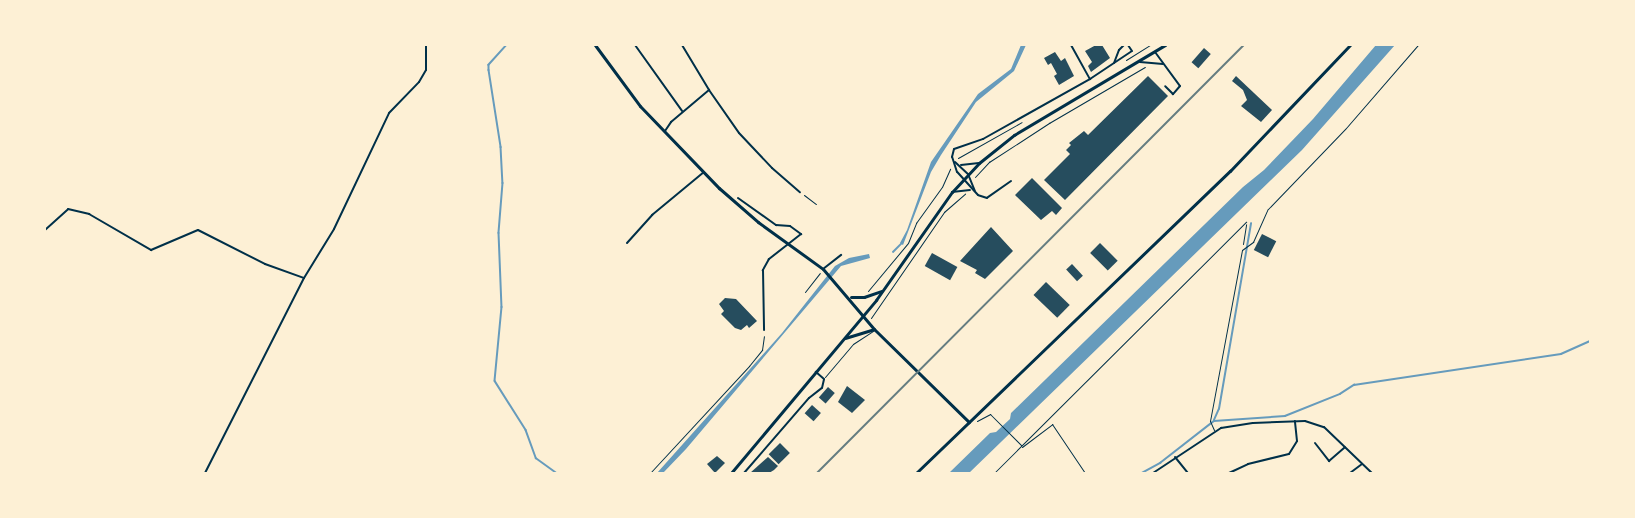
<!DOCTYPE html>
<style>
body{margin:0}
#map{position:relative;width:1635px;height:518px;overflow:hidden;background:#fdf0d5;font-family:"Open Sans",sans-serif}
div>[style]{position:absolute}
.water>*{inset:0;background:#669bbc}
.stream>*{height:1.5px;margin:-0.75px;padding:0 0.75px;transform-origin:0.75px;border-radius:0.75px;background:#669bbc}
.building>*{inset:0;background:#264d5e;transform-origin:0 0}
.path>*{height:1px;margin:-0.5px;padding:0 0.5px;transform-origin:0.5px;border-radius:0.5px;background:#003049}
.service>*{height:1px;margin:-0.5px;padding:0 0.5px;transform-origin:0.5px;border-radius:0.5px;background:#003049}
.minor>*{height:2px;margin:-1px;padding:0 1px;transform-origin:1px;border-radius:1px;background:#003049}
.tertiary>*{height:3px;margin:-1.5px;padding:0 1.5px;transform-origin:1.5px;border-radius:1.5px;background:#003049}
.primary>*{height:3px;margin:-1.5px;padding:0 1.5px;transform-origin:1.5px;border-radius:1.5px;background:#003049}
.rail>*{height:1.5px;margin:-0.75px;padding:0 0.75px;transform-origin:0.75px;border-radius:0.75px;background:#657d81}
span{translate:-50% -50%;white-space:nowrap;text-align:center;line-height:1.15;-webkit-text-stroke:4.5px #fdf0d5;paint-order:stroke}
.frame{position:absolute;inset:0;border:46px solid #fdf0d5;pointer-events:none}
</style>
<div id="map">
<div class="water">
<i style="clip-path:polygon(1021px 45px,1026px 45px,1014px 71px,976px 102px,941px 155px,931px 172px,903px 245px,900px 243px,907px 230px,931px 162px,978px 94px,1011px 69px)"></i>
<i style="clip-path:polygon(1376px 45px,1395px 45px,1302px 150px,969px 473px,949px 473px,990px 433px,996px 432px,1010px 419px,1011px 413px,1243px 187px,1264px 170px,1313px 119px)"></i>
<i style="clip-path:polygon(869px 254px,870px 258px,841px 266px,686px 449px,663px 473px,657px 473px,782px 333px,835px 266px,849px 258px)"></i>
</div>
<div class="stream">
<i style="left:507px;top:45px;width:27px;rotate:132deg"></i>
<i style="left:489px;top:65px;width:5px;rotate:90deg"></i>
<i style="left:489px;top:70px;width:78px;rotate:81.1deg"></i>
<i style="left:501px;top:147px;width:36px;rotate:87deg"></i>
<i style="left:503px;top:183px;width:50px;rotate:94.6deg"></i>
<i style="left:499px;top:233px;width:74px;rotate:87.7deg"></i>
<i style="left:502px;top:307px;width:74px;rotate:95.4deg"></i>
<i style="left:495px;top:381px;width:58px;rotate:57.7deg"></i>
<i style="left:526px;top:430px;width:30px;rotate:70deg"></i>
<i style="left:536px;top:458px;width:26px;rotate:36deg"></i>
<i style="left:893px;top:252px;width:13px;rotate:-45deg"></i>
<i style="left:1214px;top:420px;width:12px;rotate:-66deg"></i>
<i style="left:1219px;top:409px;width:188px;rotate:-80.2deg"></i>
<i style="left:1142px;top:473px;width:21px;rotate:-29deg"></i>
<i style="left:1160px;top:463px;width:68px;rotate:-37.9deg"></i>
<i style="left:1214px;top:421px;width:71px;rotate:-4deg"></i>
<i style="left:1285px;top:416px;width:59px;rotate:-21.8deg"></i>
<i style="left:1340px;top:394px;width:17px;rotate:-33deg"></i>
<i style="left:1354px;top:385px;width:209px;rotate:-8.5deg"></i>
<i style="left:1561px;top:354px;width:32px;rotate:-24deg"></i>
</div>
<div class="building">
<i style="clip-path:polygon(1096px 45px,1102px 45px,1110px 58px,1091px 72px,1088px 66px,1092px 62px,1085px 51px)"></i>
<i style="left:1204px;top:48px;width:9px;height:19px;rotate:41deg"></i>
<i style="clip-path:polygon(1055px 52px,1061px 61px,1065px 58px,1074px 76px,1059px 85px,1054px 76px,1057px 74px,1051px 63px,1048px 65px,1044px 58px)"></i>
<i style="clip-path:polygon(1148px 76px,1168px 96px,1065px 200px,1044px 180px,1070px 154px,1066px 150px,1071px 145px,1069px 143px,1084px 131px,1088px 135px)"></i>
<i style="clip-path:polygon(1236px 76px,1272px 110px,1261px 122px,1241px 106px,1247px 100px,1243px 90px,1232px 81px)"></i>
<i style="clip-path:polygon(1032px 178px,1062px 208px,1056px 215px,1052px 211px,1041px 220px,1015px 195px)"></i>
<i style="clip-path:polygon(991px 227px,1013px 251px,985px 279px,975px 273px,977px 270px,960px 261px)"></i>
<i style="left:1262px;top:234px;width:16px;height:18px;rotate:27deg"></i>
<i style="left:1100px;top:243px;width:25px;height:14px;rotate:45deg"></i>
<i style="left:932px;top:253px;width:29px;height:15px;rotate:29deg"></i>
<i style="left:1072px;top:264px;width:16px;height:8px;rotate:47deg"></i>
<i style="left:1046px;top:282px;width:33px;height:18px;rotate:44deg"></i>
<i style="clip-path:polygon(725px 298px,736px 299px,757px 321px,749px 328px,747px 325px,741px 330px,735px 328px,721px 314px,724px 311px,719px 304px)"></i>
<i style="clip-path:polygon(847px 386px,865px 400px,852px 413px,838px 402px)"></i>
<i style="left:828px;top:387px;width:9px;height:14px;rotate:41deg"></i>
<i style="left:812px;top:405px;width:12px;height:11px;rotate:42deg"></i>
<i style="left:780px;top:443px;width:14px;height:16px;rotate:45deg"></i>
<i style="clip-path:polygon(717px 456px,725px 463px,715px 473px,707px 464px)"></i>
<i style="clip-path:polygon(768px 457px,778px 466px,774px 470px,769px 473px,750px 473px)"></i>
</div>
<div class="path">
<i style="left:1126px;top:60px;width:28px;rotate:-32deg"></i>
<i style="left:958px;top:158px;width:73px;rotate:-29.4deg"></i>
<i style="left:975px;top:177px;width:21px;rotate:-47deg"></i>
<i style="left:989px;top:162px;width:72px;rotate:-33deg"></i>
<i style="left:1049px;top:123px;width:111px;rotate:-30.3deg"></i>
<i style="left:804px;top:195px;width:15px;rotate:37deg"></i>
<i style="left:1243px;top:244px;width:20px;rotate:-81deg"></i>
<i style="left:868px;top:291px;width:62px;rotate:-50.2deg"></i>
<i style="left:908px;top:243px;width:22px;rotate:-68deg"></i>
<i style="left:916px;top:223px;width:44px;rotate:-54.2deg"></i>
<i style="left:942px;top:187px;width:20px;rotate:-66deg"></i>
<i style="left:805px;top:292px;width:24px;rotate:-52deg"></i>
<i style="left:871px;top:318px;width:129px;rotate:-55.4deg"></i>
<i style="left:944px;top:212px;width:28px;rotate:-41deg"></i>
<i style="left:977px;top:421px;width:15px;rotate:-28deg"></i>
<i style="left:990px;top:414px;width:44px;rotate:45deg"></i>
<i style="left:1022px;top:447px;width:38px;rotate:-37deg"></i>
<i style="left:1052px;top:424px;width:59px;rotate:56deg"></i>
<i style="left:650px;top:473px;width:146px;rotate:-47.2deg"></i>
<i style="left:749px;top:366px;width:21px;rotate:-51deg"></i>
<i style="left:762px;top:350px;width:14px;rotate:-82deg"></i>
<i style="left:994px;top:473px;width:356px;rotate:-44.9deg"></i>
</div>
<div class="service">
<i style="left:825px;top:377px;width:43px;rotate:-49.7deg"></i>
<i style="left:853px;top:344px;width:24px;rotate:-33deg"></i>
<i style="left:1214px;top:430px;width:10px;rotate:-114deg"></i>
<i style="left:1210px;top:421px;width:174px;rotate:-79.4deg"></i>
<i style="left:1242px;top:250px;width:14px;rotate:-36deg"></i>
<i style="left:1253px;top:242px;width:36px;rotate:-66deg"></i>
<i style="left:1268px;top:209px;width:112px;rotate:-46.1deg"></i>
<i style="left:1346px;top:128px;width:110px;rotate:-49.1deg"></i>
</div>
<div class="minor">
<i style="left:635px;top:45px;width:81px;rotate:54.5deg"></i>
<i style="left:682px;top:45px;width:52px;rotate:59deg"></i>
<i style="left:709px;top:90px;width:52px;rotate:55.1deg"></i>
<i style="left:739px;top:133px;width:48px;rotate:46.7deg"></i>
<i style="left:772px;top:168px;width:37px;rotate:41deg"></i>
<i style="left:1071px;top:45px;width:39px;rotate:61deg"></i>
<i style="left:1155px;top:52px;width:42px;rotate:53.7deg"></i>
<i style="left:1180px;top:86px;width:11px;rotate:131deg"></i>
<i style="left:1173px;top:94px;width:11px;rotate:-135deg"></i>
<i style="left:1140px;top:62px;width:23px;rotate:5deg"></i>
<i style="left:1114px;top:63px;width:14px;rotate:-69deg"></i>
<i style="left:1119px;top:50px;width:7px;rotate:-45deg"></i>
<i style="left:665px;top:131px;width:11px;rotate:-56deg"></i>
<i style="left:671px;top:122px;width:50px;rotate:-40.1deg"></i>
<i style="left:955px;top:162px;width:18px;rotate:43deg"></i>
<i style="left:968px;top:174px;width:18px;rotate:68deg"></i>
<i style="left:961px;top:165px;width:18px;rotate:-6deg"></i>
<i style="left:1011px;top:181px;width:29px;rotate:145deg"></i>
<i style="left:987px;top:198px;width:9px;rotate:-162deg"></i>
<i style="left:978px;top:195px;width:31px;rotate:-132deg"></i>
<i style="left:957px;top:172px;width:16px;rotate:-108deg"></i>
<i style="left:952px;top:157px;width:8px;rotate:-76deg"></i>
<i style="left:954px;top:149px;width:31px;rotate:-19deg"></i>
<i style="left:983px;top:139px;width:123px;rotate:-29.3deg"></i>
<i style="left:1090px;top:79px;width:50px;rotate:-33.7deg"></i>
<i style="left:1132px;top:51px;width:7px;rotate:-124deg"></i>
<i style="left:952px;top:192px;width:18px;rotate:-6deg"></i>
<i style="left:738px;top:198px;width:47px;rotate:35.4deg"></i>
<i style="left:776px;top:225px;width:14px;rotate:4deg"></i>
<i style="left:790px;top:226px;width:14px;rotate:36deg"></i>
<i style="left:801px;top:234px;width:41px;rotate:142deg"></i>
<i style="left:769px;top:259px;width:13px;rotate:119deg"></i>
<i style="left:763px;top:270px;width:60px;rotate:89deg"></i>
<i style="left:45px;top:230px;width:31px;rotate:-42deg"></i>
<i style="left:68px;top:209px;width:22px;rotate:13deg"></i>
<i style="left:89px;top:214px;width:72px;rotate:30.1deg"></i>
<i style="left:151px;top:250px;width:51px;rotate:-23.1deg"></i>
<i style="left:198px;top:230px;width:75px;rotate:26.9deg"></i>
<i style="left:265px;top:264px;width:41px;rotate:19.7deg"></i>
<i style="left:627px;top:243px;width:38px;rotate:-48deg"></i>
<i style="left:652px;top:215px;width:67px;rotate:-39.6deg"></i>
<i style="left:823px;top:269px;width:23px;rotate:-38deg"></i>
<i style="left:1315px;top:443px;width:23px;rotate:52deg"></i>
<i style="left:1329px;top:461px;width:21px;rotate:-41deg"></i>
<i style="left:1175px;top:457px;width:21px;rotate:51deg"></i>
<i style="left:205px;top:473px;width:219px;rotate:-63.1deg"></i>
<i style="left:304px;top:278px;width:57px;rotate:-58.5deg"></i>
<i style="left:334px;top:229px;width:128px;rotate:-64.6deg"></i>
<i style="left:389px;top:113px;width:43px;rotate:-45.9deg"></i>
<i style="left:419px;top:82px;width:14px;rotate:-60deg"></i>
<i style="left:426px;top:70px;width:25px;rotate:-90deg"></i>
<i style="left:744px;top:473px;width:99px;rotate:-49.1deg"></i>
<i style="left:809px;top:398px;width:16px;rotate:-38deg"></i>
<i style="left:822px;top:388px;width:9px;rotate:-77deg"></i>
<i style="left:824px;top:379px;width:11px;rotate:-139deg"></i>
<i style="left:1153px;top:473px;width:82px;rotate:-33.5deg"></i>
<i style="left:1221px;top:428px;width:32px;rotate:-9deg"></i>
<i style="left:1253px;top:423px;width:52px;rotate:-2.2deg"></i>
<i style="left:1305px;top:421px;width:20px;rotate:18deg"></i>
<i style="left:1324px;top:427px;width:66px;rotate:43.8deg"></i>
<i style="left:1229px;top:473px;width:21px;rotate:-25deg"></i>
<i style="left:1248px;top:464px;width:42px;rotate:-13.7deg"></i>
<i style="left:1289px;top:454px;width:15px;rotate:-58deg"></i>
<i style="left:1297px;top:441px;width:20px;rotate:-96deg"></i>
<i style="left:1350px;top:473px;width:15px;rotate:-37deg"></i>
</div>
<div class="tertiary">
<i style="left:595px;top:45px;width:76px;rotate:53.6deg"></i>
<i style="left:640px;top:106px;width:114px;rotate:46.1deg"></i>
<i style="left:719px;top:188px;width:52px;rotate:41.1deg"></i>
<i style="left:758px;top:222px;width:80px;rotate:35.9deg"></i>
<i style="left:823px;top:269px;width:79px;rotate:49.6deg"></i>
<i style="left:874px;top:329px;width:133px;rotate:44.4deg"></i>
<i style="left:851px;top:297px;width:13px"></i>
<i style="left:845px;top:338px;width:30px;rotate:-17deg"></i>
<i style="left:916px;top:473px;width:436px;rotate:-43.9deg"></i>
<i style="left:1230px;top:171px;width:174px;rotate:-46.4deg"></i>
</div>
<div class="primary">
<i style="left:864px;top:297px;width:18px;rotate:-19deg"></i>
<i style="left:731px;top:473px;width:226px;rotate:-50deg"></i>
<i style="left:876px;top:300px;width:132px;rotate:-54.9deg"></i>
<i style="left:952px;top:192px;width:40px;rotate:-47deg"></i>
<i style="left:979px;top:163px;width:45px;rotate:-38.7deg"></i>
<i style="left:1014px;top:135px;width:176px;rotate:-30.8deg"></i>
</div>
<div class="rail">
<i style="left:817px;top:473px;width:605px;rotate:-45.07deg"></i>
</div>
<div class="frame"></div>
</div>
